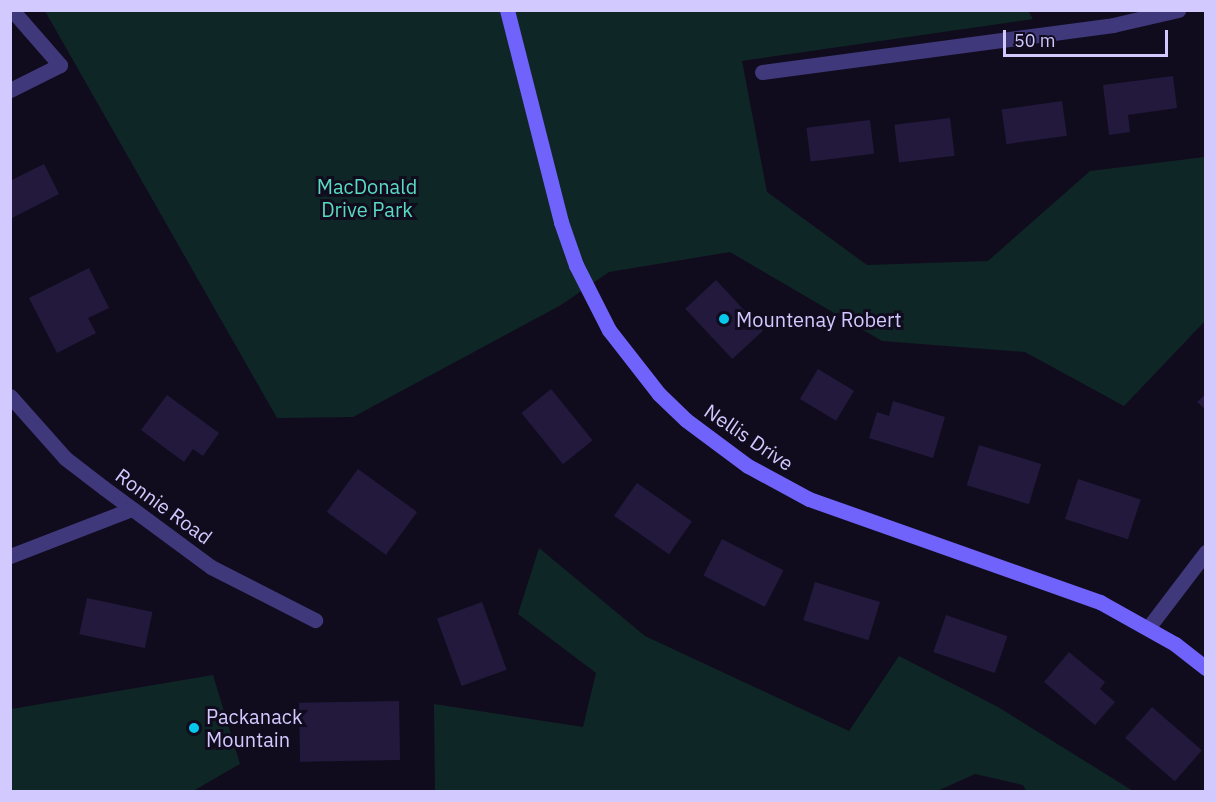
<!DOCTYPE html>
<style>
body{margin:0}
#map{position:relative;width:1216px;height:802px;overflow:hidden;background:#100c1d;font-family:"IBM Plex Sans",sans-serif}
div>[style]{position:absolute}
.green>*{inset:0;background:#0f2627}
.building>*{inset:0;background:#22193d;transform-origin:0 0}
.street>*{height:15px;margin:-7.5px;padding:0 7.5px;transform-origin:7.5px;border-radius:7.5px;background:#3f387b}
.secondary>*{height:15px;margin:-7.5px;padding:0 7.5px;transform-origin:7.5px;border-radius:7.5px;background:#7063fb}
.dots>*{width:16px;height:16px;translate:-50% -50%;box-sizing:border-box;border:3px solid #100c1d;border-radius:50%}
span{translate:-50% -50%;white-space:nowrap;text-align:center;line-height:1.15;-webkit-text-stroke:6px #100c1d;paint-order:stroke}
.park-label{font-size:20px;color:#58dbc2}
.poi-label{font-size:20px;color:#d2c9fe}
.left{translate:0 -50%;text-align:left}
.street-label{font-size:20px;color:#d2c9fe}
.frame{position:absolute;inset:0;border:12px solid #d2c9fe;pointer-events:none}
.scale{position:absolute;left:1003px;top:30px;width:165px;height:27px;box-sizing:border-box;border:3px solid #d2c9fe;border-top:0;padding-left:8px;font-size:18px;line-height:21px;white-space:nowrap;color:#d2c9fe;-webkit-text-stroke:4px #100c1d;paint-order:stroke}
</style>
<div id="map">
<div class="green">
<i style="clip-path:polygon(45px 11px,1028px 11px,1033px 19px,742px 61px,767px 192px,867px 265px,988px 261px,1090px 171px,1205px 157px,1205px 321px,1124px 406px,1025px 352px,882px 341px,730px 252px,609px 272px,561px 305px,353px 417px,277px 418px)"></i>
<i style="clip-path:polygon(539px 548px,645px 636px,849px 731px,899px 656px,998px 707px,1133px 791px,1026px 791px,1023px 785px,975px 774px,935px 792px,435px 791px,434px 704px,583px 727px,596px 673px,518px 614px)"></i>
<i style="clip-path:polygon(213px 675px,240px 764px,193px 791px,11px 791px,11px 709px)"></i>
</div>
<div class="building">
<i style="clip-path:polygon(1173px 76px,1177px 108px,1128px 115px,1130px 132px,1109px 135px,1103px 85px)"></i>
<i style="left:1062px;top:101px;width:35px;height:61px;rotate:82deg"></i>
<i style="left:950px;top:118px;width:38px;height:56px;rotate:83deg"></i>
<i style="left:870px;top:120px;width:34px;height:64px;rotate:83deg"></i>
<i style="clip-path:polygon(44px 164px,59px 194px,10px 219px,10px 181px)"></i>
<i style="clip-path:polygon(89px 268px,109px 308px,88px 318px,96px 333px,57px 353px,29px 298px)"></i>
<i style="left:716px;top:280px;width:69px;height:42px;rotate:47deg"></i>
<i style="left:818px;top:369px;width:42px;height:35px;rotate:31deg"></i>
<i style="left:551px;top:389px;width:66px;height:38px;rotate:51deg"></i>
<i style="clip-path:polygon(1206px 394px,1206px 410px,1197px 402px)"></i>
<i style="clip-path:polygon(167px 395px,219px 433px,203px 456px,193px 449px,184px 462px,141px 430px)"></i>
<i style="clip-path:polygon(893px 401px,945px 417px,933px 458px,869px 438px,877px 412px,889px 416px)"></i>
<i style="left:979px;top:445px;width:65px;height:42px;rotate:17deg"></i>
<i style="left:358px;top:469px;width:73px;height:53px;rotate:36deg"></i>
<i style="left:1078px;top:479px;width:66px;height:42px;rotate:18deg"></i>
<i style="left:637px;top:483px;width:67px;height:40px;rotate:35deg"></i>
<i style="left:722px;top:539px;width:69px;height:41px;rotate:27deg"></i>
<i style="left:815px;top:582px;width:68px;height:40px;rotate:17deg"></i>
<i style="left:87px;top:598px;width:67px;height:37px;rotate:12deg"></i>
<i style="left:482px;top:602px;width:72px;height:48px;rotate:70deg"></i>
<i style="left:946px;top:615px;width:65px;height:39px;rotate:19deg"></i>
<i style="clip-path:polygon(1069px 652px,1105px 682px,1100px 689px,1115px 702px,1095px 725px,1044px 682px)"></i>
<i style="left:399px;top:701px;width:59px;height:100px;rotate:89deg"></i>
<i style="left:1152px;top:707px;width:66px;height:41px;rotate:41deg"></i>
</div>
<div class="street">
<i style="left:762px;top:72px;width:354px;rotate:-7.6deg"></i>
<i style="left:1113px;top:25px;width:67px;rotate:-13deg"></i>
<i style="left:10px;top:90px;width:56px;rotate:-26.6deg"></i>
<i style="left:60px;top:65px;width:73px;rotate:-131.1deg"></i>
<i style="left:10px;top:396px;width:83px;rotate:48.4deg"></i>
<i style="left:65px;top:458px;width:49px;rotate:37.6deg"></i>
<i style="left:104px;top:488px;width:133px;rotate:36.4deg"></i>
<i style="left:211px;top:567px;width:117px;rotate:27deg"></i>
<i style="left:10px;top:556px;width:131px;rotate:-21.1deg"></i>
<i style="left:1148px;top:628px;width:96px;rotate:-52.7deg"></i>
</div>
<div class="secondary">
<i style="left:507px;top:10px;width:219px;rotate:75.7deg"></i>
<i style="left:561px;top:222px;width:46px;rotate:70.8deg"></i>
<i style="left:576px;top:265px;width:73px;rotate:63.1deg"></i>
<i style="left:609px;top:330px;width:81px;rotate:52deg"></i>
<i style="left:659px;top:394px;width:37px;rotate:44deg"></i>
<i style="left:686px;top:420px;width:77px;rotate:36.6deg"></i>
<i style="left:748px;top:466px;width:69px;rotate:28.4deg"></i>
<i style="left:809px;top:499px;width:309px;rotate:19.5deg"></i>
<i style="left:1100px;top:602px;width:86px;rotate:29.2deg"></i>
<i style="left:1175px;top:644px;width:39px;rotate:38deg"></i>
</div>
<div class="dots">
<i style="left:724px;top:319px;background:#06c8ed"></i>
<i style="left:194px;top:728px;background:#06c8ed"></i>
</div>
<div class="park-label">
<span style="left:367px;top:198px">MacDonald<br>Drive Park</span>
</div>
<div class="poi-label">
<span class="left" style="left:736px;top:319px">Mountenay Robert</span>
<span class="left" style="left:206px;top:728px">Packanack<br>Mountain</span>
</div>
<div class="street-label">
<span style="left:749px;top:437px;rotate:34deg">Nellis Drive</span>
<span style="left:164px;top:506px;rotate:36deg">Ronnie Road</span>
</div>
<div class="frame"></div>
<div class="scale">50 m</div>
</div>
